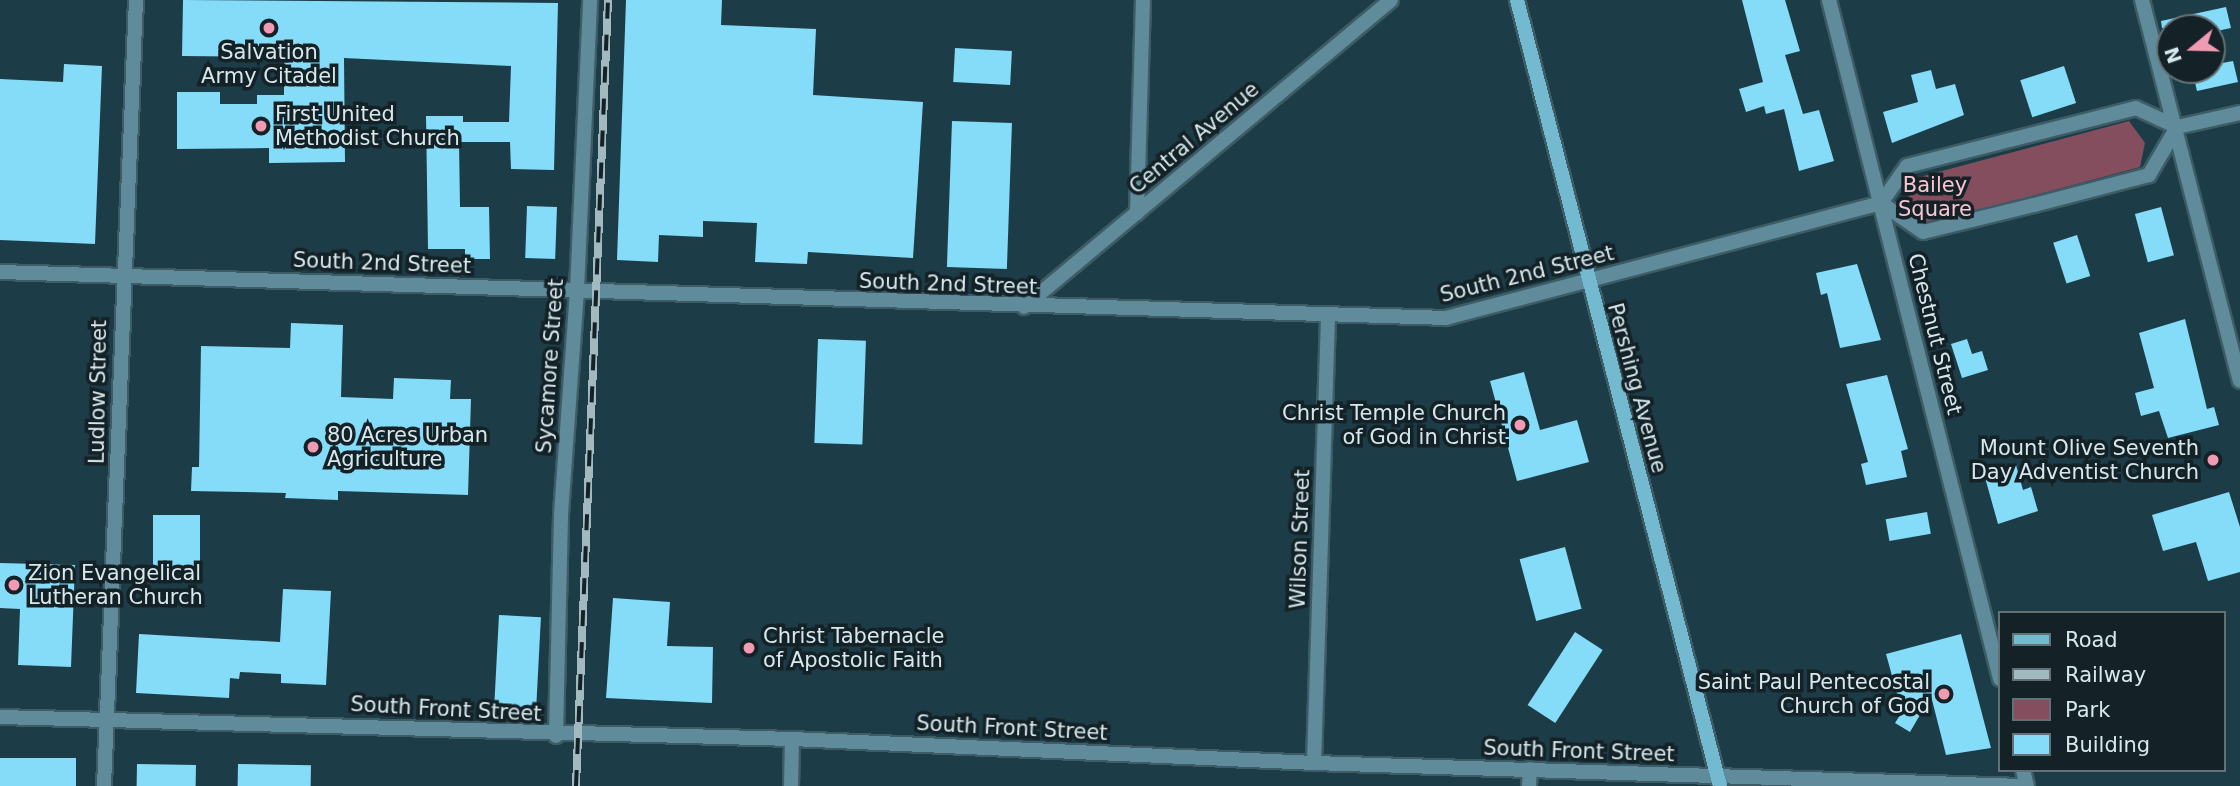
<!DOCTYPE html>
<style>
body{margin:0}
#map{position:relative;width:2240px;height:786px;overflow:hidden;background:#1c3d47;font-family:"DejaVu Sans",sans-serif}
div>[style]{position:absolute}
.green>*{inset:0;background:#844e5e}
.building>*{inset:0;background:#85dcf8;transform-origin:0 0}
.roads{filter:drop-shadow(2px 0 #3d5c65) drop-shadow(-2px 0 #3d5c65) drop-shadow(0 2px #3d5c65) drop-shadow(0 -2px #3d5c65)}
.minor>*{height:14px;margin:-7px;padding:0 7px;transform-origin:7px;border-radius:7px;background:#608b9a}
.tertiary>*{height:14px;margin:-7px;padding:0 7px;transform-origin:7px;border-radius:7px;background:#608b9a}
.secondary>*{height:14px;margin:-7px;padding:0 7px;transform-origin:7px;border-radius:7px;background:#73bad1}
.rail>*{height:8px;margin-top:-4px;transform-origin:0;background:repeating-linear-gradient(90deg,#142126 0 16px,#a3b9c0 0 32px);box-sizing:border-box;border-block:2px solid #a3b9c0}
.dots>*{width:19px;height:19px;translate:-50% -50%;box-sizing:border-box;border:4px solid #142126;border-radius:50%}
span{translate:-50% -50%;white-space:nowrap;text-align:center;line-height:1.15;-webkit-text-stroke:7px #142126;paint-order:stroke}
.poi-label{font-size:21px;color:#d6e8ee}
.left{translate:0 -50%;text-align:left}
.right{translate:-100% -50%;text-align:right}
.street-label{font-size:21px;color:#d6e8ee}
.park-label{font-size:21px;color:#f7c6d3}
.legend{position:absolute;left:1998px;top:611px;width:228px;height:161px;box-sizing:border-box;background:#142126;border:2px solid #627176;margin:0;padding:9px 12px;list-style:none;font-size:21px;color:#d6e8ee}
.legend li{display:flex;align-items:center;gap:14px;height:35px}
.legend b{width:35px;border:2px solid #627176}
.north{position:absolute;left:2156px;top:14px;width:70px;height:70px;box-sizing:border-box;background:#142126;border:2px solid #627176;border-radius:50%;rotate:251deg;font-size:19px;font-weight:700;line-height:28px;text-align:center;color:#d6e8ee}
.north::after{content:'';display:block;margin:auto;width:24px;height:32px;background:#f19ab3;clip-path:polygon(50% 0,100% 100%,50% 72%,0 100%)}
</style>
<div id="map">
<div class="green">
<i style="clip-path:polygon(2129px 121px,2145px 143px,2140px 167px,1924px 225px,1912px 212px,1908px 194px,1912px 179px)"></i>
</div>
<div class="building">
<i style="clip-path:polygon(183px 0,558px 3px,554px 170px,511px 169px,510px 142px,459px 142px,460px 207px,489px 207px,490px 259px,465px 259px,465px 249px,428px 249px,426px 116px,463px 116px,463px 122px,509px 122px,511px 66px,344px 58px,345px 162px,269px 163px,269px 148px,177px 149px,177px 92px,220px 92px,220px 104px,257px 104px,257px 95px,284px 95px,284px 57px,182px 56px)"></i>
<i style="clip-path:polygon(626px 0,722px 0,721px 25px,816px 29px,813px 95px,923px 102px,913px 258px,808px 252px,807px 264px,755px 262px,757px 223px,703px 221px,703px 237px,659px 235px,658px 262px,617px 260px)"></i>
<i style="clip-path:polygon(1742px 0,1785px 0,1800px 51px,1785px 55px,1803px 114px,1819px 110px,1834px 161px,1799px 171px,1784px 109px,1766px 114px,1764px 106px,1746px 112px,1739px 89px,1763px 82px)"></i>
<i style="clip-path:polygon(2226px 7px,2231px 28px,2212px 32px,2212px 28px,2162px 28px,2161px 21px)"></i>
<i style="left:955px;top:48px;width:57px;height:34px;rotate:3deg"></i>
<i style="clip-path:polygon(2233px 61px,2238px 82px,2197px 91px,2192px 70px,2212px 70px,2212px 65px)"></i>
<i style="clip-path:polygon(64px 64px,102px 66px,95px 244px,0 240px,0 79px,63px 82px)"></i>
<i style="left:2064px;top:66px;width:39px;height:46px;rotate:72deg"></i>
<i style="clip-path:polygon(1931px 70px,1936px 89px,1955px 84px,1964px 115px,1892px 143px,1883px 112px,1918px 102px,1911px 75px)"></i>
<i style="left:952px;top:121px;width:60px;height:146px;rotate:2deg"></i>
<i style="left:527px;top:206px;width:30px;height:52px;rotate:2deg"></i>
<i style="left:2161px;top:207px;width:50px;height:27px;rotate:75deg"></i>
<i style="left:2077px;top:235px;width:43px;height:25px;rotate:72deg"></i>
<i style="clip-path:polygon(1857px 264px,1881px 340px,1840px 348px,1827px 293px,1821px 295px,1816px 273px)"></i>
<i style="clip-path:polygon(2185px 319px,2207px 409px,2214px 407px,2219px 425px,2168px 438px,2159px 411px,2141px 416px,2135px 393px,2154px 388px,2139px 333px)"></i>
<i style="clip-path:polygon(291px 323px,343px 325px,341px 397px,393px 399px,394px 378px,451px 380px,450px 399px,471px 399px,468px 495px,338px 491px,338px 500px,285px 498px,286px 493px,191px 491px,192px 467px,199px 467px,201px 346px,290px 348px)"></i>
<i style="left:818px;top:339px;width:48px;height:104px;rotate:2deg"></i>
<i style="clip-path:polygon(1967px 339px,1972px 354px,1982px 351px,1988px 370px,1962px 378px,1951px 344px)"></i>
<i style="clip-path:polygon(1524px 372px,1540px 430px,1577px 420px,1589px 462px,1517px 481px,1490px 381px)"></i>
<i style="clip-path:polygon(1887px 375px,1908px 449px,1901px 451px,1907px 477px,1866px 485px,1861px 464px,1868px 462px,1846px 384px)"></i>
<i style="clip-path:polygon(2016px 465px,2023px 490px,2031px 487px,2038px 511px,1998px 524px,1984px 474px)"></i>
<i style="clip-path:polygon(2229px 492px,2240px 527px,2240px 572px,2208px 581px,2196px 542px,2163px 551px,2152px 515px)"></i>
<i style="left:1927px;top:512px;width:22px;height:42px;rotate:80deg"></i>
<i style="left:153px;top:515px;width:47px;height:55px"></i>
<i style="left:1565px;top:547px;width:64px;height:47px;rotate:75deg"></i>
<i style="clip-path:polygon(0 563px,75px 565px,71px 667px,18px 665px,20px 609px,0 608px)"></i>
<i style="clip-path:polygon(283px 589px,331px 591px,326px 685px,281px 683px,281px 674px,240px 672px,239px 679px,230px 678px,229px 698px,136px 693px,139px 634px,280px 642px)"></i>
<i style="clip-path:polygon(613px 598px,670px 602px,667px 646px,713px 647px,712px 703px,606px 698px)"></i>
<i style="left:499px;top:615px;width:42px;height:95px;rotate:3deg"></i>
<i style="left:1575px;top:632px;width:33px;height:87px;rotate:33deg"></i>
<i style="clip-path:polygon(1961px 634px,1991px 748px,1946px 755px,1931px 696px,1910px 732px,1895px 723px,1902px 712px,1886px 654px)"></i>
<i style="left:0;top:758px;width:76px;height:28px"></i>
<i style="left:137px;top:764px;width:59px;height:22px;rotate:1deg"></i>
<i style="left:238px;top:764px;width:73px;height:22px;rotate:1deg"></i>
</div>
<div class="roads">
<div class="minor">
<i style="left:1829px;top:0;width:700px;rotate:75.86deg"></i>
<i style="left:2142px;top:0;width:393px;rotate:75.6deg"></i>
<i style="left:1137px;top:213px;width:213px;rotate:-88.4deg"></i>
<i style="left:556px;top:736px;width:222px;rotate:-88.7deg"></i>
<i style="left:561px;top:514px;width:225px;rotate:-85.9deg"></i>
<i style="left:577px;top:290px;width:290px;rotate:-87.4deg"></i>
<i style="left:1314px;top:763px;width:448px;rotate:-88.2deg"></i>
<i style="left:2023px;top:770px;width:16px;rotate:76deg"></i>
<i style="left:104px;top:786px;width:787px;rotate:-87.67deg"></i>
<i style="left:791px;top:786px;width:47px;rotate:-88.8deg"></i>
<i style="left:1529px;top:786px;width:17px;rotate:-87deg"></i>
</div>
<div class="tertiary">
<i style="left:1881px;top:203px;width:51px;rotate:34.6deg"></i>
<i style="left:1923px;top:232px;width:114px;rotate:-13.7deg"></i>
<i style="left:2034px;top:205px;width:119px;rotate:-14.6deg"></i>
<i style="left:2149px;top:175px;width:56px;rotate:-59.7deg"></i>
<i style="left:0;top:272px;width:1447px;rotate:1.82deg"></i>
<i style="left:1446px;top:318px;width:450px;rotate:-14.8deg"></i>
<i style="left:1881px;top:203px;width:45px;rotate:-54.9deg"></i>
<i style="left:1907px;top:166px;width:236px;rotate:-14.2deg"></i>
<i style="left:2136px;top:108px;width:45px;rotate:24.9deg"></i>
<i style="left:2177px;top:127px;width:65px;rotate:-12.5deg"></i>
<i style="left:1024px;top:307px;width:478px;rotate:-39.9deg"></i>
<i style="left:0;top:717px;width:792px;rotate:1.59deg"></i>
<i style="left:792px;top:739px;width:523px;rotate:2.63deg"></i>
<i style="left:1314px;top:763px;width:708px;rotate:1.86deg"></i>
</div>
<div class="secondary">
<i style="left:1517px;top:0;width:812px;rotate:75.52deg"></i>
</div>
</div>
<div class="rail">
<i style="left:576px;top:786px;width:787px;rotate:-87.67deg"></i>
</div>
<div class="dots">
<i style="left:269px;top:28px;background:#f19ab3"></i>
<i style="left:261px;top:126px;background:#f19ab3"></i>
<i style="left:1520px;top:425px;background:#f19ab3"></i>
<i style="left:313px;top:447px;background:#f19ab3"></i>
<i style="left:2213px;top:460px;background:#f19ab3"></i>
<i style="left:14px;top:585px;background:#f19ab3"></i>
<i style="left:749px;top:648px;background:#f19ab3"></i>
<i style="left:1944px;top:694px;background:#f19ab3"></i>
</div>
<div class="poi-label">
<span style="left:269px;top:64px">Salvation<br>Army Citadel</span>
<span class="left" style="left:275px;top:126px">First United<br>Methodist Church</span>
<span class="right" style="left:1506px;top:425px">Christ Temple Church<br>of God in Christ</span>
<span class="left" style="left:327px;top:447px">80 Acres Urban<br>Agriculture</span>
<span class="right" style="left:2199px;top:460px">Mount Olive Seventh<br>Day Adventist Church</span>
<span class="left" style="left:28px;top:585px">Zion Evangelical<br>Lutheran Church</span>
<span class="left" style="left:763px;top:648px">Christ Tabernacle<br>of Apostolic Faith</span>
<span class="right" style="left:1930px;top:694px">Saint Paul Pentecostal<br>Church of God</span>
</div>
<div class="street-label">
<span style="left:1194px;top:138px;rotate:-40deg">Central Avenue</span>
<span style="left:382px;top:263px;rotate:2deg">South 2nd Street</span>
<span style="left:1527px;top:274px;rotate:-14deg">South 2nd Street</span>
<span style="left:948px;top:284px;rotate:2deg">South 2nd Street</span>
<span style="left:1935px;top:334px;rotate:76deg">Chestnut Street</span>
<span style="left:550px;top:366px;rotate:-86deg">Sycamore Street</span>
<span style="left:1637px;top:388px;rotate:75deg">Pershing Avenue</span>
<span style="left:98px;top:392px;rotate:-89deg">Ludlow Street</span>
<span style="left:1300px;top:539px;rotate:-88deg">Wilson Street</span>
<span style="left:446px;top:709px;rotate:3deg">South Front Street</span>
<span style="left:1012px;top:728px;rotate:3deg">South Front Street</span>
<span style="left:1579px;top:751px;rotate:2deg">South Front Street</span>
</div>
<div class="park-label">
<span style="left:1935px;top:197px">Bailey<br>Square</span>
</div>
<ul class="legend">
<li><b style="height:9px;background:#73bad1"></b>Road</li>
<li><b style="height:9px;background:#a3b9c0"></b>Railway</li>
<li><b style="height:19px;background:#844e5e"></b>Park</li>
<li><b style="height:19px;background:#85dcf8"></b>Building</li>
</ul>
<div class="north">N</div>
</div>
